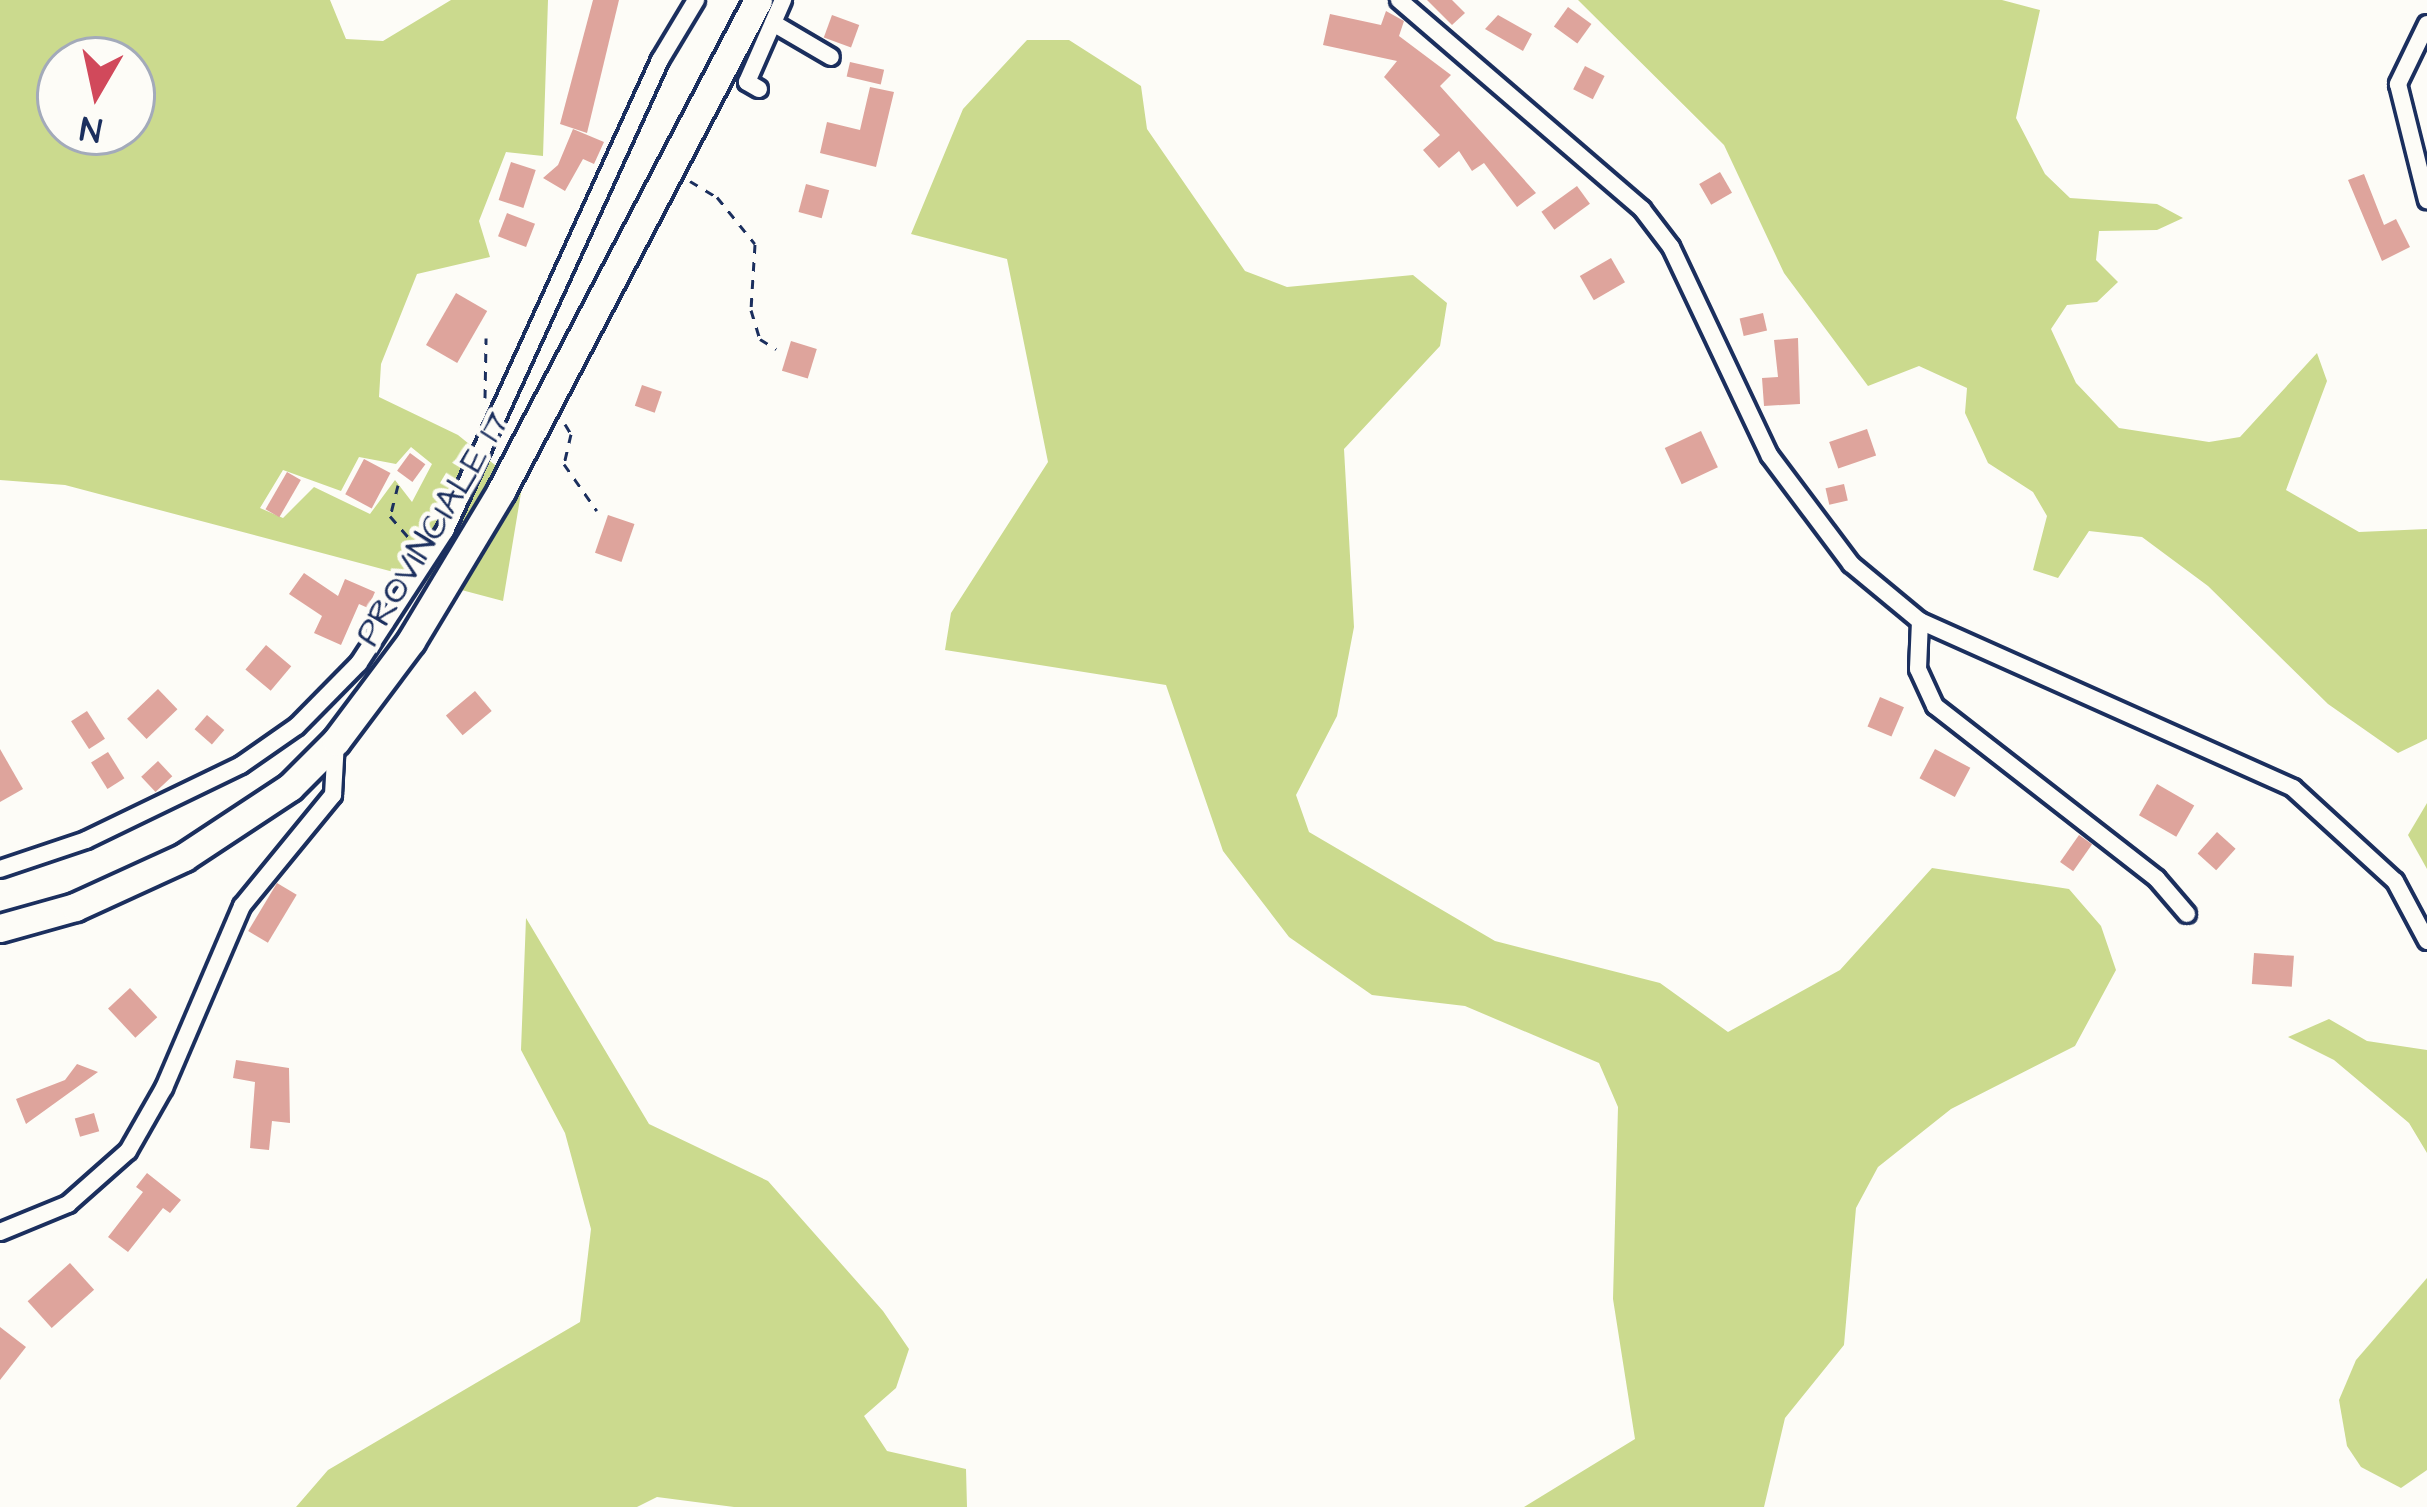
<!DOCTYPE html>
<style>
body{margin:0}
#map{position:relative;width:2427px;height:1507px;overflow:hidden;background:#fdfcf7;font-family:"Architects Daughter",sans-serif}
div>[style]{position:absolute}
.green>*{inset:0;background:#cbda8e}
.building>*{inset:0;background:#dea49c;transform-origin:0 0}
.path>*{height:3px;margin-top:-1.5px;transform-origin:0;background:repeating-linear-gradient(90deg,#1b2f5e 0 9px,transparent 0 18px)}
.roads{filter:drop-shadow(3px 0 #1b2f5e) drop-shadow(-3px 0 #1b2f5e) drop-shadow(0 3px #1b2f5e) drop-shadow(0 -3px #1b2f5e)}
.street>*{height:16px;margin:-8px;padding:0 8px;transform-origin:8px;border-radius:8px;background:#fdfcf7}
.primary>*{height:27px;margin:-13.5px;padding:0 13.5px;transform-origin:13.5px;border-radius:13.5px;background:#fdfcf7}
span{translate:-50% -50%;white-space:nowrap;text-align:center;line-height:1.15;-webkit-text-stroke:9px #fdfcf7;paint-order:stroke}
.street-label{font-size:36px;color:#1b2f5e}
.north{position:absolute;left:36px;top:36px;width:120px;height:120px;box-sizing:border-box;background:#fdfcf7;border:3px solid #a3aaba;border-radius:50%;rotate:189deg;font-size:33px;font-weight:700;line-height:48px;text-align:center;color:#1b2f5e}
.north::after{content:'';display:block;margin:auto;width:42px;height:54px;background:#d1495b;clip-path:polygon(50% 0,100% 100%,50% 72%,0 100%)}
</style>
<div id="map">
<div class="green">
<i style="clip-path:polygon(evenodd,0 0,330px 0,346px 39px,383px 41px,451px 0,548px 0,543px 156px,506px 152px,479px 221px,490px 257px,417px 274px,381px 364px,379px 397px,458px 435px,522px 487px,503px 601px,65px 485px,0 480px,0 0,60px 60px,132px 60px,132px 132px,60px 132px,60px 60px,0 0,411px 447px,432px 464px,412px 502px,395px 480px,370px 514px,314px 487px,283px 518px,260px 508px,283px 470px,341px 491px,359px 457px,396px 464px,411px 447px)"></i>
<i style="clip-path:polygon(1578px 0,2002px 0,2040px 10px,2016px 118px,2045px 174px,2070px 198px,2157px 204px,2183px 218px,2157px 230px,2099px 231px,2096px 260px,2118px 282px,2097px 302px,2067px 305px,2051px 329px,2076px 383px,2119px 428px,2209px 442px,2240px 437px,2317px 353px,2327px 381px,2286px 490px,2359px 532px,2427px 529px,2427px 739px,2398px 753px,2328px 704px,2208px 586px,2142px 537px,2089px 531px,2058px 578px,2033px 570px,2047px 516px,2033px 492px,1988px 463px,1965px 413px,1967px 388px,1919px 366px,1868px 386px,1784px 273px,1724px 145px)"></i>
<i style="clip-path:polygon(1027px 40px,1069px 40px,1141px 86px,1147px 129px,1245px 271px,1287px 287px,1413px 275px,1447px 303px,1440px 346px,1344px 449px,1354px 627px,1337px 716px,1296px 795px,1309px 832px,1495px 941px,1660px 983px,1728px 1032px,1840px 970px,1932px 868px,2069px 889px,2101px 926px,2116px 970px,2075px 1046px,1951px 1109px,1878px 1167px,1856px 1208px,1844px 1345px,1785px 1418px,1764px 1507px,1524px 1507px,1635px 1439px,1613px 1299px,1618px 1107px,1599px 1063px,1465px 1006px,1372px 995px,1289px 937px,1223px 851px,1166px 685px,945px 650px,951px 613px,1048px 462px,1007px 259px,911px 234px,963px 109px)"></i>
<i style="clip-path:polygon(2427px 803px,2427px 869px,2408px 835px)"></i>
<i style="clip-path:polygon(526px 918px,649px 1124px,768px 1181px,883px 1311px,909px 1349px,896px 1388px,864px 1416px,887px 1451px,966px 1469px,967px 1507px,734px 1507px,657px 1497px,637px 1507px,296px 1507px,328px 1470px,580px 1322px,591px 1229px,565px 1133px,521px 1050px)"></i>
<i style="clip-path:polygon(2329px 1019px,2367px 1041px,2427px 1050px,2427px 1153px,2409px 1123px,2334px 1060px,2288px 1037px)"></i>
<i style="clip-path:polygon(2427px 1278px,2427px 1470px,2401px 1488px,2361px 1467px,2347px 1446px,2339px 1400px,2356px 1360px)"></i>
</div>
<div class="building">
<i style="clip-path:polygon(593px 0,619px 0,587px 133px,560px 124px)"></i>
<i style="clip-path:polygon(1427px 0,1452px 0,1465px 13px,1452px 25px)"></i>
<i style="left:1568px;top:7px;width:29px;height:24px;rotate:36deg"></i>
<i style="clip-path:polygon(1386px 11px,1404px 21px,1399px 36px,1451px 75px,1440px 86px,1536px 193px,1517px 207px,1484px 163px,1472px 171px,1459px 151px,1439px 168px,1423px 150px,1440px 135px,1384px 77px,1397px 61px,1323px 45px,1330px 14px,1381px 25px)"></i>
<i style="left:832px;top:15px;width:29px;height:24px;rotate:20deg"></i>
<i style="clip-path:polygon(1498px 15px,1532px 34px,1523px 51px,1485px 29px)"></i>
<i style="left:850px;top:62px;width:35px;height:15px;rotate:13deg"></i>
<i style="left:1585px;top:66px;width:22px;height:26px;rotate:27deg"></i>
<i style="clip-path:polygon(870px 87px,894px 92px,876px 167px,820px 153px,827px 122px,860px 130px)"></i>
<i style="clip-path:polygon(573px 129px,604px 142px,594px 164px,583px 159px,565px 191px,543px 178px,558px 165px)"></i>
<i style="left:511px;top:162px;width:26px;height:40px;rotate:18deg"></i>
<i style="left:1720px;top:172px;width:24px;height:24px;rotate:60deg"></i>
<i style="clip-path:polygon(2364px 174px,2384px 225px,2396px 219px,2410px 247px,2382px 261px,2348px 180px)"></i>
<i style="left:806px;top:184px;width:24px;height:29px;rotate:15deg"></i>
<i style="left:1577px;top:186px;width:22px;height:44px;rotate:54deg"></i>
<i style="left:507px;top:213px;width:30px;height:25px;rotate:21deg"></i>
<i style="left:1611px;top:258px;width:28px;height:36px;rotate:60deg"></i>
<i style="left:456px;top:293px;width:36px;height:60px;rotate:30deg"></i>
<i style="left:1763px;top:313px;width:18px;height:24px;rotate:77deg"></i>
<i style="clip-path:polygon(1798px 338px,1800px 404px,1764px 406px,1762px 378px,1778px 377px,1774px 340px)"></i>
<i style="left:791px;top:341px;width:27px;height:31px;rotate:17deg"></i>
<i style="left:642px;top:385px;width:21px;height:22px;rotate:19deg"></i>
<i style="left:1867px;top:429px;width:28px;height:40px;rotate:71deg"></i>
<i style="left:1701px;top:431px;width:40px;height:40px;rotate:65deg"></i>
<i style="left:410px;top:453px;width:19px;height:22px;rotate:36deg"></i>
<i style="left:364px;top:459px;width:30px;height:40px;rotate:28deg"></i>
<i style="left:287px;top:472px;width:16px;height:43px;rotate:30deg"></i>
<i style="left:1844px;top:484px;width:17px;height:19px;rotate:77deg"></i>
<i style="left:608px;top:515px;width:28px;height:40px;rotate:19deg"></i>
<i style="clip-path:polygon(304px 573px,338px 596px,345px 579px,375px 592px,368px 608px,359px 604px,341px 645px,314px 633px,322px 616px,289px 594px)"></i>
<i style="left:266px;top:645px;width:33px;height:32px;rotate:40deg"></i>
<i style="left:158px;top:689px;width:28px;height:43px;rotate:46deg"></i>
<i style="left:475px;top:691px;width:26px;height:38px;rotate:50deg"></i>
<i style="left:1880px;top:697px;width:26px;height:32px;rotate:23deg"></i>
<i style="left:87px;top:711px;width:33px;height:19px;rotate:57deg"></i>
<i style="left:207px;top:715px;width:23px;height:19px;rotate:41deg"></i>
<i style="clip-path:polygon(0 749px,23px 789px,0 802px)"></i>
<i style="left:1935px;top:749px;width:40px;height:33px;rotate:28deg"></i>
<i style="left:108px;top:752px;width:31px;height:20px;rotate:58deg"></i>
<i style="left:158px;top:761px;width:21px;height:23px;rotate:47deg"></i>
<i style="left:2157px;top:784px;width:43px;height:36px;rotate:30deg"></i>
<i style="left:2217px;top:832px;width:25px;height:29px;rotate:42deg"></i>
<i style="left:2079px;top:835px;width:16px;height:33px;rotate:35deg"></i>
<i style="left:277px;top:883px;width:23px;height:56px;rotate:31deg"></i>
<i style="left:2254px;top:953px;width:40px;height:31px;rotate:4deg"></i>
<i style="left:130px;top:988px;width:40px;height:30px;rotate:47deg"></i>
<i style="clip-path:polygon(236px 1060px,289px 1068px,290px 1123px,272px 1121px,269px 1150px,250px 1148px,255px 1082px,233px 1078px)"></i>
<i style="clip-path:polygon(77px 1064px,98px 1072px,26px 1124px,16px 1099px,65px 1080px)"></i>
<i style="left:94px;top:1113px;width:19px;height:20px;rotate:74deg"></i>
<i style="clip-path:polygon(147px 1173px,181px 1200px,170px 1213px,163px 1208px,128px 1252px,108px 1237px,143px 1192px,136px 1187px)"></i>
<i style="left:70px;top:1263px;width:36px;height:57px;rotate:48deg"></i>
<i style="clip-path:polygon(0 1327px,26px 1347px,0 1380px)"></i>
</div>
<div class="path">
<i style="left:690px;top:181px;width:31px;rotate:31deg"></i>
<i style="left:717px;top:197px;width:60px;rotate:51deg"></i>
<i style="left:755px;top:244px;width:66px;rotate:93.5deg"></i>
<i style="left:751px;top:310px;width:30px;rotate:73deg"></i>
<i style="left:760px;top:339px;width:19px;rotate:32deg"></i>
<i style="left:485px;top:398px;width:60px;rotate:-89deg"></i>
<i style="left:565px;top:424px;width:12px;rotate:59deg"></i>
<i style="left:571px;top:434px;width:31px;rotate:103deg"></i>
<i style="left:564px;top:464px;width:57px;rotate:54.9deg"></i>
<i style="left:398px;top:485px;width:32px;rotate:104deg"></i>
<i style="left:390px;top:516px;width:37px;rotate:49deg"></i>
</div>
<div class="roads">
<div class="street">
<i style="left:1399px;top:0;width:321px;rotate:40.7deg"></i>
<i style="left:1642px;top:209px;width:48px;rotate:52.7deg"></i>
<i style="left:1671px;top:247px;width:231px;rotate:64.7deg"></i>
<i style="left:1770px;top:456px;width:135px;rotate:53.1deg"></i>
<i style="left:1851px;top:564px;width:89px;rotate:39.6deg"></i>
<i style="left:1920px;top:621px;width:409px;rotate:24.1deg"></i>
<i style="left:2293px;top:788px;width:138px;rotate:42.4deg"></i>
<i style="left:2395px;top:881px;width:68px;rotate:61.9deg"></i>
<i style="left:773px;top:23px;width:67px;rotate:30.4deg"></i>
<i style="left:2427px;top:24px;width:67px;rotate:115.8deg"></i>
<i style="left:2398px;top:84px;width:120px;rotate:76deg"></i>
<i style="left:759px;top:89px;width:14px;rotate:-150deg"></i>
<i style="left:747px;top:82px;width:90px;rotate:-66.3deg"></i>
<i style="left:1920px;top:621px;width:48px;rotate:92.4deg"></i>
<i style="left:1918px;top:669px;width:41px;rotate:65.3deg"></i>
<i style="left:1935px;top:706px;width:281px;rotate:37.9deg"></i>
<i style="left:2157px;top:879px;width:46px;rotate:49.4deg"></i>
<i style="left:0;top:869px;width:91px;rotate:-18.6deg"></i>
<i style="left:86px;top:840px;width:172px;rotate:-25.8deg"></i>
<i style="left:241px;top:765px;width:68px;rotate:-34.9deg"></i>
<i style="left:297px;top:726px;width:88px;rotate:-45.5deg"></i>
<i style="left:359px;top:663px;width:158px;rotate:-56.9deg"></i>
<i style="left:445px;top:531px;width:518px;rotate:-65.46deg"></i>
<i style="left:660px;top:60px;width:70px;rotate:-59deg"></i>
<i style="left:0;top:1232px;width:74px;rotate:-22.4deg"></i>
<i style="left:68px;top:1204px;width:80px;rotate:-41.5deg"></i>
<i style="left:128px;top:1151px;width:73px;rotate:-60.3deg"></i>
<i style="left:164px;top:1088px;width:198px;rotate:-66.8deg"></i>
<i style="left:242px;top:906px;width:144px;rotate:-50.7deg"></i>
<i style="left:333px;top:795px;width:54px;rotate:-86.8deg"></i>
</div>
<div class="primary">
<i style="left:0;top:928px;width:78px;rotate:-15.6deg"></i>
<i style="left:75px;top:907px;width:120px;rotate:-24.6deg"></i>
<i style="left:184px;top:857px;width:127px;rotate:-33.4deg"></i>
<i style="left:290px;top:787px;width:65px;rotate:-45deg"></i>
<i style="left:336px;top:741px;width:125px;rotate:-53.1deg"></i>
<i style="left:411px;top:641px;width:175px;rotate:-59deg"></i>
<i style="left:501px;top:491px;width:554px;rotate:-62.37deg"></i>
</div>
</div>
<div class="street-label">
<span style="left:433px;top:529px;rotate:-59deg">PROVINCIALE 17</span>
</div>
<div class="north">N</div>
</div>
